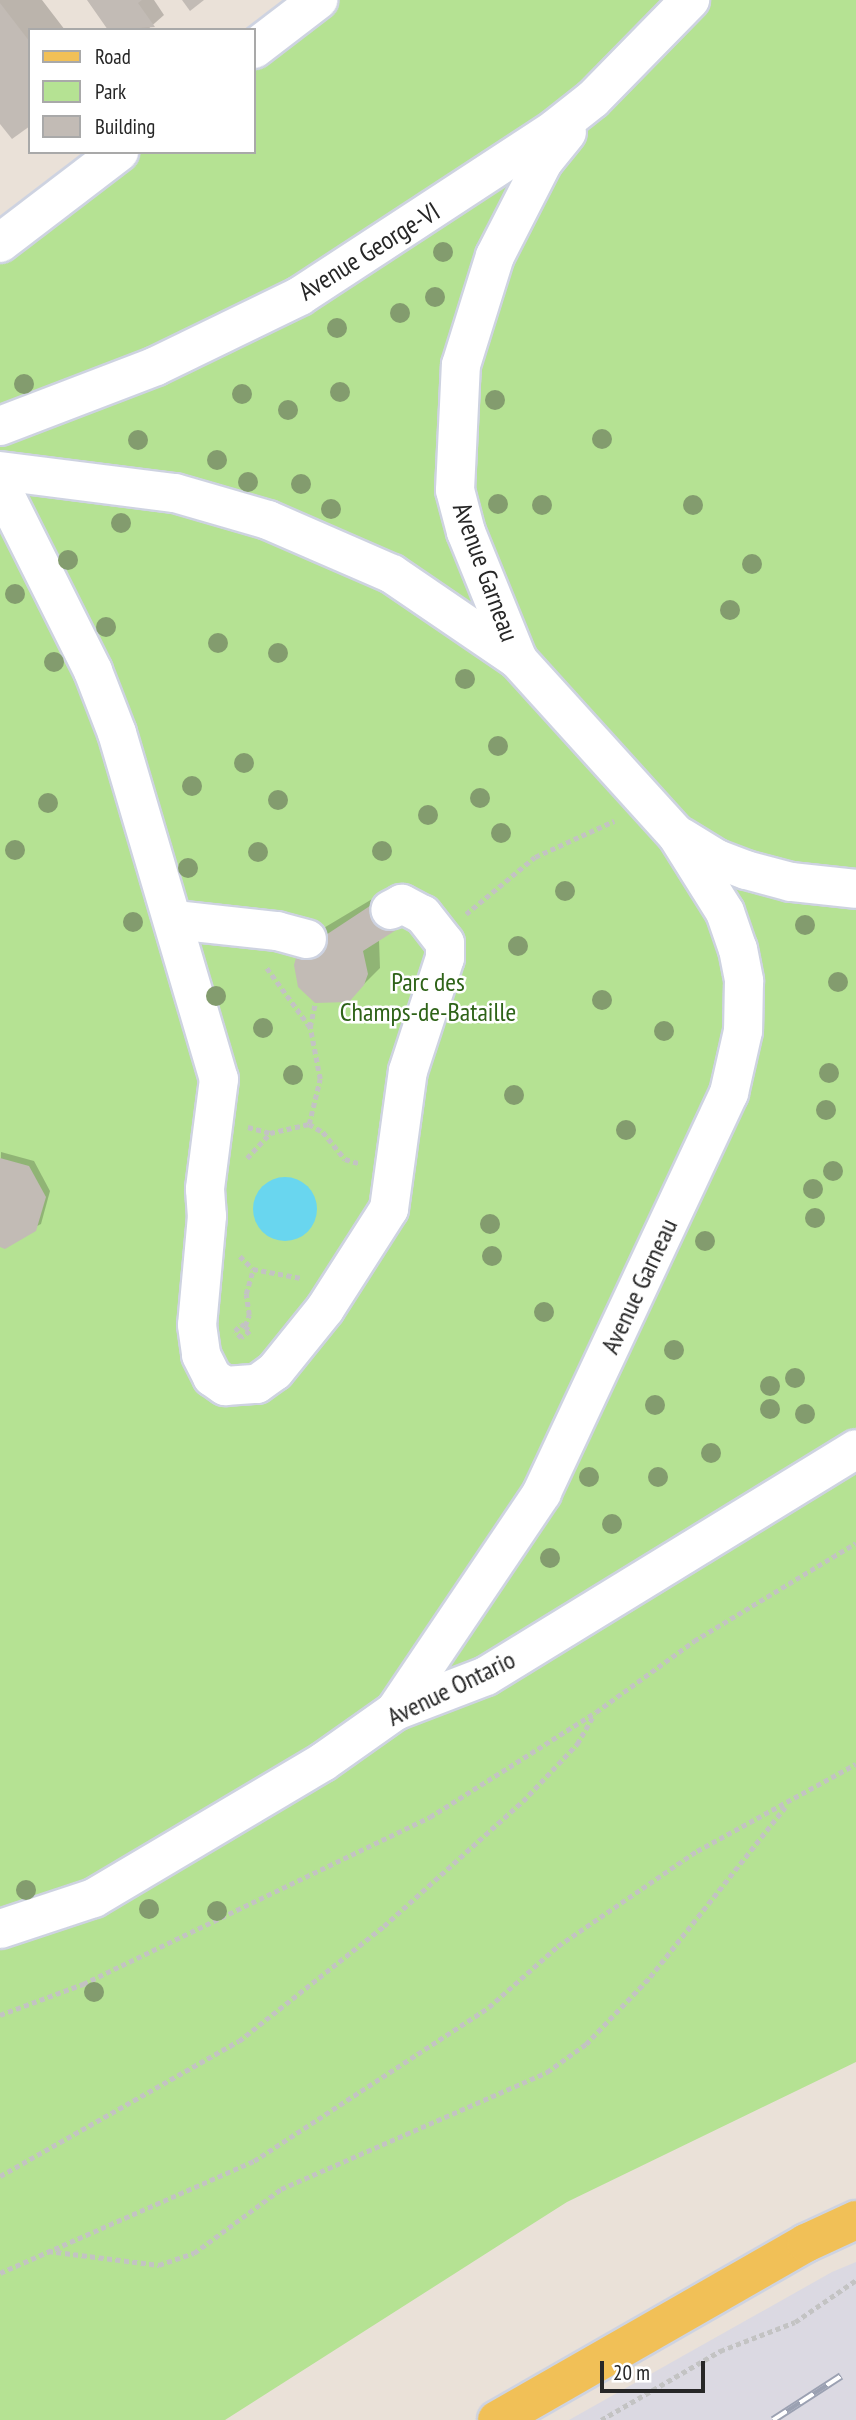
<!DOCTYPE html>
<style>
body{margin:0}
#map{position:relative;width:856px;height:2420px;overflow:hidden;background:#eae1d8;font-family:"PT Sans Narrow",sans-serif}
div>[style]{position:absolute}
.industrial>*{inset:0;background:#dbd9e2}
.green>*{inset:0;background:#b5e293}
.water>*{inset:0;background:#69d6ef}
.round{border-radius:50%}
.shadow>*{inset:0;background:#0003}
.building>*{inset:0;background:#c2bbb5}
.path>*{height:4.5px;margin-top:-2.25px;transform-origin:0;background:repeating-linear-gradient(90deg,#c3c3c3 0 5px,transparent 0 8.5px)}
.roads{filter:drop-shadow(2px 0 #ced3e1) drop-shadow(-2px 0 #ced3e1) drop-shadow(0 2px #ced3e1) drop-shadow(0 -2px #ced3e1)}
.minor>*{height:38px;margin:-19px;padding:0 19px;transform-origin:19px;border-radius:19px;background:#fff}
.major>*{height:38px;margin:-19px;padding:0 19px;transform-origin:19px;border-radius:19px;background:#f1c057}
.rail>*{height:8px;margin-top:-4px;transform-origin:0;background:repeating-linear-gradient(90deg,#fff 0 16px,#9ba1b2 0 32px);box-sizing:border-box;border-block:2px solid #9ba1b2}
.trees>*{width:20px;height:20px;margin:-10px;border-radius:50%;background:#839c6e}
span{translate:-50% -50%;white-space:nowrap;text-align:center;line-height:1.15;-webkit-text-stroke:5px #fff;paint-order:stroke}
.street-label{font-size:26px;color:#272727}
.park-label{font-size:26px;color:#2e6318}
.legend{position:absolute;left:28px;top:28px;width:228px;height:126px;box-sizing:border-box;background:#fff;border:2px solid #a9a9a9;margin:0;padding:9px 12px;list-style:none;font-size:21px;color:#272727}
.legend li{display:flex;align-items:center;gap:14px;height:35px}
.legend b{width:35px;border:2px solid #a9a9a9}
.scale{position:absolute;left:600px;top:2361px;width:105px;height:32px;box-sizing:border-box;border:4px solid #272727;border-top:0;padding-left:9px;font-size:21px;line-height:24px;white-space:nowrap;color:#272727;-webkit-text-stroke:5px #fff;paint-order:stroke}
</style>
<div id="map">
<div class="industrial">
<i style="clip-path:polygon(856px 2262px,856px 2420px,569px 2420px,832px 2272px)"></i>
</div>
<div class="green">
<i style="clip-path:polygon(318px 0,856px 0,856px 2062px,567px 2202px,225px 2420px,0 2420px,0 243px,119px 152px,254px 152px,254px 49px)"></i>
</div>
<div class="water">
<i class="round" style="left:253px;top:1177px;width:64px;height:64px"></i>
</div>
<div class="shadow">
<i style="clip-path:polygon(0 0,42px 0,65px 30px,30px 30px,30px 123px,0 121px)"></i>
<i style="clip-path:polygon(89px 0,154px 0,164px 15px,147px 30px,110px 30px)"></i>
<i style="clip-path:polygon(399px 883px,415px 910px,379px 939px,380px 968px,348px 1000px,322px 929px)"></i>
<i style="clip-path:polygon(1px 1152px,34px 1161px,50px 1191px,41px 1224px,0 1245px)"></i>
</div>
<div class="building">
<i style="clip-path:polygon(87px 0,142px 0,138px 3px,155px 27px,108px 30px)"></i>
<i style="clip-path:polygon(182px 0,204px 0,190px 11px)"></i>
<i style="clip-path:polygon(0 3px,30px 42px,30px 126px,12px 139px,0 124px)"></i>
<i style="clip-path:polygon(382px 898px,401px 927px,363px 951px,368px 974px,364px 985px,349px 1002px,315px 1003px,298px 987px,294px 965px,297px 954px)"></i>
<i style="clip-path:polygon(0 1158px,29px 1166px,46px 1197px,36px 1231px,5px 1249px,0 1247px)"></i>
</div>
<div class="path">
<i style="left:466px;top:914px;width:89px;rotate:-39.6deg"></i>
<i style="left:535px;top:857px;width:87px;rotate:-24.5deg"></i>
<i style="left:267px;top:968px;width:73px;rotate:53.9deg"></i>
<i style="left:309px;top:1124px;width:46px;rotate:-76.3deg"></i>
<i style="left:320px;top:1079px;width:53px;rotate:-100.9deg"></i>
<i style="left:310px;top:1027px;width:25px;rotate:-78deg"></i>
<i style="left:248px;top:1127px;width:23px;rotate:15deg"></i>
<i style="left:270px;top:1133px;width:40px;rotate:-13deg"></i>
<i style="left:309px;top:1124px;width:16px;rotate:30deg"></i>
<i style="left:323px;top:1132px;width:35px;rotate:51deg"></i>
<i style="left:345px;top:1159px;width:14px;rotate:17deg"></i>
<i style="left:247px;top:1158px;width:34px;rotate:-47deg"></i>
<i style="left:240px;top:1256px;width:18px;rotate:45deg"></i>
<i style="left:253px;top:1269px;width:49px;rotate:10.6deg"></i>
<i style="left:245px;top:1326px;width:7px;rotate:45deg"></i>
<i style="left:250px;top:1331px;width:11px;rotate:142deg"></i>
<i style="left:241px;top:1338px;width:9px;rotate:-131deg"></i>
<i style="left:235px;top:1331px;width:9px;rotate:-49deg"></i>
<i style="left:241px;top:1324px;width:4px;rotate:27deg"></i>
<i style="left:245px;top:1326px;width:12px;rotate:-70deg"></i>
<i style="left:249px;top:1315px;width:21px;rotate:-98deg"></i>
<i style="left:246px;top:1294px;width:26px;rotate:-74deg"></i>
<i style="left:0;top:2015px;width:89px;rotate:-20.5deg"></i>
<i style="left:83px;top:1984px;width:385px;rotate:-25.7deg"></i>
<i style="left:430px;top:1817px;width:196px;rotate:-32.3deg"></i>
<i style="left:596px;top:1712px;width:121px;rotate:-35.9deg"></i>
<i style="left:694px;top:1641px;width:189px;rotate:-31.2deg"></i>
<i style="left:0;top:2176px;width:274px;rotate:-29.5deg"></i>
<i style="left:239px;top:2041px;width:185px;rotate:-38.4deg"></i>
<i style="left:384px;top:1926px;width:187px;rotate:-42deg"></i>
<i style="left:523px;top:1801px;width:79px;rotate:-46.5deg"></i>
<i style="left:577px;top:1744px;width:34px;rotate:-60deg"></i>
<i style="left:48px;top:2251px;width:112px;rotate:7.2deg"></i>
<i style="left:159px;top:2265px;width:37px;rotate:-19deg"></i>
<i style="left:194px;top:2253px;width:108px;rotate:-36.3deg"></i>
<i style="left:281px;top:2189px;width:291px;rotate:-23.7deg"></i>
<i style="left:547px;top:2072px;width:48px;rotate:-35.7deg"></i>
<i style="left:586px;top:2044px;width:93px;rotate:-46.3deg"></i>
<i style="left:650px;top:1977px;width:217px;rotate:-51.5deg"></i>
<i style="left:0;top:2273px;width:278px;rotate:-23.8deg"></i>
<i style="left:254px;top:2161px;width:281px;rotate:-33.2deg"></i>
<i style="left:489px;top:2007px;width:92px;rotate:-41.5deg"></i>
<i style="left:558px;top:1946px;width:168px;rotate:-34.4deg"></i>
<i style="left:697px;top:1851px;width:181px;rotate:-28.7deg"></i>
<i style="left:601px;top:2420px;width:138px;rotate:-30.1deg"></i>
<i style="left:720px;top:2351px;width:80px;rotate:-21.1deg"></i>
<i style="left:795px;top:2322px;width:74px;rotate:-34.5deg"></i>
</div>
<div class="roads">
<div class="minor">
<i style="left:254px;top:49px;width:81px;rotate:-37.4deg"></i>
<i style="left:0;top:243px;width:150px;rotate:-37.4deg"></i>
<i style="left:0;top:426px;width:167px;rotate:-21deg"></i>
<i style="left:156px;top:366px;width:160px;rotate:-25.9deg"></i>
<i style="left:300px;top:296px;width:305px;rotate:-33.2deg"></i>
<i style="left:555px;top:129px;width:48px;rotate:-38.3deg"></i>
<i style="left:593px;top:99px;width:139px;rotate:-45.6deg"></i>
<i style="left:0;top:471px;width:176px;rotate:7.2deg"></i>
<i style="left:175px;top:493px;width:97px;rotate:16.2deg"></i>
<i style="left:268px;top:520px;width:135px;rotate:23.5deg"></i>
<i style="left:392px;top:574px;width:153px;rotate:34.3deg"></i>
<i style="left:518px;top:660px;width:235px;rotate:47.8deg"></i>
<i style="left:676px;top:834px;width:92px;rotate:57.9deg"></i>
<i style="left:725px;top:912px;width:39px;rotate:71deg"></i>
<i style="left:738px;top:949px;width:33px;rotate:79deg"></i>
<i style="left:744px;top:981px;width:50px;rotate:91.1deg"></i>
<i style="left:743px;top:1031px;width:64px;rotate:102.7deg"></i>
<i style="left:729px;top:1093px;width:442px;rotate:115.1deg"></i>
<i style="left:542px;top:1493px;width:263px;rotate:124deg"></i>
<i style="left:0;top:485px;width:208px;rotate:63.4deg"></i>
<i style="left:93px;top:671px;width:66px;rotate:68.8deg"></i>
<i style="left:117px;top:733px;width:361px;rotate:73.6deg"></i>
<i style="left:219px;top:1079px;width:111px;rotate:97.3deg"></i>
<i style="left:205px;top:1189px;width:27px;rotate:86deg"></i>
<i style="left:207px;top:1216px;width:109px;rotate:95.2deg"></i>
<i style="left:197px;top:1325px;width:30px;rotate:82deg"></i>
<i style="left:201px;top:1355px;width:25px;rotate:63deg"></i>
<i style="left:212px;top:1377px;width:16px;rotate:35deg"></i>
<i style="left:225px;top:1386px;width:32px;rotate:-4deg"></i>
<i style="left:257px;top:1384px;width:22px;rotate:-36deg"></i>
<i style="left:275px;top:1371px;width:80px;rotate:-51.1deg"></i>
<i style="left:325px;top:1309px;width:119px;rotate:-57.4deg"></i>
<i style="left:389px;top:1209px;width:139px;rotate:-82.2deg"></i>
<i style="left:408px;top:1071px;width:119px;rotate:-71.9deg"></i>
<i style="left:445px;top:958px;width:15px;rotate:-90deg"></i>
<i style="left:445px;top:943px;width:36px;rotate:-128deg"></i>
<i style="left:423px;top:915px;width:24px;rotate:-152deg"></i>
<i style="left:402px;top:904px;width:13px;rotate:153deg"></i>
<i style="left:518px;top:660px;width:138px;rotate:-112.1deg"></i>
<i style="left:466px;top:532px;width:43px;rotate:-104.7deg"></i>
<i style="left:455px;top:490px;width:125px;rotate:-87.3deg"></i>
<i style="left:461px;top:365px;width:114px;rotate:-72.7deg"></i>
<i style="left:495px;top:256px;width:106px;rotate:-62.9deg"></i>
<i style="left:543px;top:162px;width:38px;rotate:-51deg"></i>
<i style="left:681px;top:837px;width:42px;rotate:31.4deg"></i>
<i style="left:717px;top:859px;width:31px;rotate:21deg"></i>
<i style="left:746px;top:870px;width:47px;rotate:14.9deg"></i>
<i style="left:791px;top:882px;width:65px;rotate:6.1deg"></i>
<i style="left:175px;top:920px;width:103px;rotate:6.2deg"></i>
<i style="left:277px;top:931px;width:31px;rotate:15deg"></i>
<i style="left:0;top:1929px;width:99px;rotate:-18.3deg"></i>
<i style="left:94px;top:1898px;width:266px;rotate:-30.7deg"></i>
<i style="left:323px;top:1762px;width:88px;rotate:-35.3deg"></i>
<i style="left:395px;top:1711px;width:97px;rotate:-21deg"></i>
<i style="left:486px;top:1676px;width:434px;rotate:-31.5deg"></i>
</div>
<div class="major">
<i style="left:497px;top:2420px;width:356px;rotate:-29.8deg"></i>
<i style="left:806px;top:2243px;width:55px;rotate:-24.7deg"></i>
</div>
</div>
<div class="rail">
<i style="left:773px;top:2420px;width:81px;rotate:-32.9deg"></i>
</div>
<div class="trees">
<i style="left:443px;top:252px"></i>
<i style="left:435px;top:297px"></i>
<i style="left:400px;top:313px"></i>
<i style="left:337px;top:328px"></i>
<i style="left:24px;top:384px"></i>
<i style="left:340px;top:392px"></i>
<i style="left:242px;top:394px"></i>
<i style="left:495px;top:400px"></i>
<i style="left:288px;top:410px"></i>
<i style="left:602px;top:439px"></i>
<i style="left:138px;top:440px"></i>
<i style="left:217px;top:460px"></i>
<i style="left:248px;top:482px"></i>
<i style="left:301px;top:484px"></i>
<i style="left:498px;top:504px"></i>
<i style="left:542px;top:505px"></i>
<i style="left:693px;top:505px"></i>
<i style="left:331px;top:509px"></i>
<i style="left:121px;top:523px"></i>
<i style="left:68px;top:560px"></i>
<i style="left:752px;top:564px"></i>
<i style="left:15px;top:594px"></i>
<i style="left:730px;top:610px"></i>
<i style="left:106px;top:627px"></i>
<i style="left:218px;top:643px"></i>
<i style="left:278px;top:653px"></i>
<i style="left:54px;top:662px"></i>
<i style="left:465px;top:679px"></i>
<i style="left:498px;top:746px"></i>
<i style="left:244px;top:763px"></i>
<i style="left:192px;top:786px"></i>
<i style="left:480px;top:798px"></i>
<i style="left:278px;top:800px"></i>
<i style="left:48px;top:803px"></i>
<i style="left:428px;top:815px"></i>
<i style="left:501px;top:833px"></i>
<i style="left:15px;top:850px"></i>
<i style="left:382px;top:851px"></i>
<i style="left:258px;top:852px"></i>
<i style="left:188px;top:868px"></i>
<i style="left:565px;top:891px"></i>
<i style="left:133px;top:922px"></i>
<i style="left:805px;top:925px"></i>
<i style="left:518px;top:946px"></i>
<i style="left:838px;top:982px"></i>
<i style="left:216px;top:996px"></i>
<i style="left:602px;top:1000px"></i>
<i style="left:263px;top:1028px"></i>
<i style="left:664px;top:1031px"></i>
<i style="left:829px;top:1073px"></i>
<i style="left:293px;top:1075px"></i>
<i style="left:514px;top:1095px"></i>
<i style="left:826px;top:1110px"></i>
<i style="left:626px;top:1130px"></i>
<i style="left:833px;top:1171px"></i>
<i style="left:813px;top:1189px"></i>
<i style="left:815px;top:1218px"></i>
<i style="left:490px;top:1224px"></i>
<i style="left:705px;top:1241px"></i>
<i style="left:492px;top:1256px"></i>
<i style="left:544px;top:1312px"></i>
<i style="left:674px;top:1350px"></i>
<i style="left:795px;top:1378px"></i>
<i style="left:770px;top:1386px"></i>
<i style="left:655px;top:1405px"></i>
<i style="left:770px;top:1409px"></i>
<i style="left:805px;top:1414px"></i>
<i style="left:711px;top:1453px"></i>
<i style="left:589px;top:1477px"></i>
<i style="left:658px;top:1477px"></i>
<i style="left:612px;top:1524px"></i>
<i style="left:550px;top:1558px"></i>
<i style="left:26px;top:1890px"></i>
<i style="left:149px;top:1909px"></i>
<i style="left:217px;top:1911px"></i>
<i style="left:94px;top:1992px"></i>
</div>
<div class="street-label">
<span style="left:369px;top:251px;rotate:-32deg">Avenue George-VI</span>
<span style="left:486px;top:572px;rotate:70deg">Avenue Garneau</span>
<span style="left:639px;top:1286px;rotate:-65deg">Avenue Garneau</span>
<span style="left:451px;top:1688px;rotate:-26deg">Avenue Ontario</span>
</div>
<div class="park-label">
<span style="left:428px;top:997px">Parc des<br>Champs-de-Bataille</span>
</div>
<ul class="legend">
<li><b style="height:9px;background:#f1c057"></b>Road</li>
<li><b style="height:19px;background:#b5e293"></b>Park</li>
<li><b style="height:19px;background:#c2bbb5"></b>Building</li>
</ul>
<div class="scale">20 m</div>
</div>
